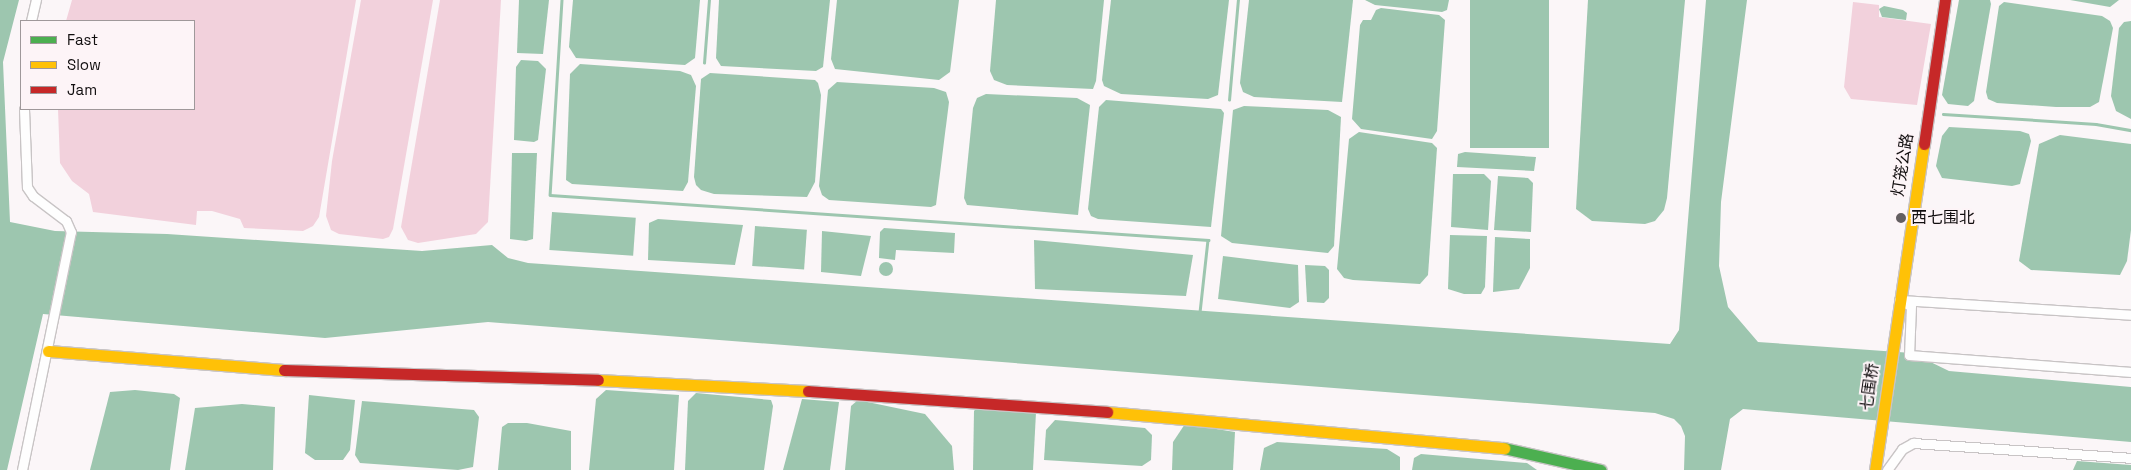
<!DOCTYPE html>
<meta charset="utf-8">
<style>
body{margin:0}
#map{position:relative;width:2131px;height:470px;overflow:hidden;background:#fbf6f8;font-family:"Space Grotesk","Noto Sans SC",sans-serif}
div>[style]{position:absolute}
.green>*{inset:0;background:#f2d1dc}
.water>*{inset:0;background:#9dc6af;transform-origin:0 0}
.round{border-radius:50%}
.stream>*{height:2.5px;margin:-1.25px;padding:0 1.25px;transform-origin:1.25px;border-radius:1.25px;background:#9dc6af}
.roads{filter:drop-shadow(1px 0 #c8c4c5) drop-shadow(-1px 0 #c8c4c5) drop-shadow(0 1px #c8c4c5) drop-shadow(0 -1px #c8c4c5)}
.street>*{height:9px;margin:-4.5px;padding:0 4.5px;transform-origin:4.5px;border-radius:4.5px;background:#fefefe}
.fast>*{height:11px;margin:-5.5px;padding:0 5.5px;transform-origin:5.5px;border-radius:5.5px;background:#4caf50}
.slow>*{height:11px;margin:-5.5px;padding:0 5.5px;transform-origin:5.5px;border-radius:5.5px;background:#ffc107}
.jam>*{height:11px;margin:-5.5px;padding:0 5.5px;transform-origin:5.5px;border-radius:5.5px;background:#c62828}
.dots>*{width:14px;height:14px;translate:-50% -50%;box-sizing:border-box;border:2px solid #fdf4f7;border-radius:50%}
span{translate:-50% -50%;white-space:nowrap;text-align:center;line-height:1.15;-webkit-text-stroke:4px #fdf4f7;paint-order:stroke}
.street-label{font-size:16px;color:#110e0f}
.poi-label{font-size:16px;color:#110e0f}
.left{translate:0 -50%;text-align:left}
.legend{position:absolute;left:20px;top:20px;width:175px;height:90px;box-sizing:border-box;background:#fdf4f7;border:1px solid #9f989a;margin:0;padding:6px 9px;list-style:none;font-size:15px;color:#110e0f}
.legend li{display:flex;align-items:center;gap:10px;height:25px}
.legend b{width:25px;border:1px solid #9f989a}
</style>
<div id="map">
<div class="green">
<i style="clip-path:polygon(72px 0,356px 0,319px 217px,313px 226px,303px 231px,244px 228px,240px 219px,212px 211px,197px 211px,196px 225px,93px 212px,89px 194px,72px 181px,60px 163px,58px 109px,194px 109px,194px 21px,66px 21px)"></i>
<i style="clip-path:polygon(361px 0,433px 0,393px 229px,389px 237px,383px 239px,339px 234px,331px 230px,326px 216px,332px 161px)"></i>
<i style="clip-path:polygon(440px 0,501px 0,488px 222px,476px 234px,418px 243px,408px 240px,401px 227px)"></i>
<i style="clip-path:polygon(1853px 2px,1879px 5px,1879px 17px,1931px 24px,1917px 105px,1851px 99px,1844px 87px)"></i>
</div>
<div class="water">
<i style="clip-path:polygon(0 0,19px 0,3px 62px,10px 222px,55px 231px,167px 234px,422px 251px,492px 245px,508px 258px,528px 263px,1670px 344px,1679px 330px,1706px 0,1747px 0,1721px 202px,1719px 266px,1728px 307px,1758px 342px,1912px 353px,1949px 371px,2131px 387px,2131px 442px,1743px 409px,1730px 419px,1721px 470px,1684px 470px,1685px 436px,1681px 426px,1674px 419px,1655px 413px,488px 322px,325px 338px,43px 314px,7px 470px,0 470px)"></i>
<i style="clip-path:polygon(519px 0,549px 0,543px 54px,517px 53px)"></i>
<i style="clip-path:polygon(573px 0,700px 0,695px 58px,685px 65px,576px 58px,569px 47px)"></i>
<i style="clip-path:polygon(719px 0,830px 0,823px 67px,816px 71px,721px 66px,716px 58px)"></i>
<i style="clip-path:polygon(837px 0,959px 0,950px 72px,939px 80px,835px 69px,831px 59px)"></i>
<i style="clip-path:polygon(996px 0,1104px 0,1096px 81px,1093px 89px,1007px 85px,994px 80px,990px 71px)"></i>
<i style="clip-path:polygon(1111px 0,1229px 0,1218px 95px,1208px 99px,1121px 94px,1104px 86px,1102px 80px)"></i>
<i style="clip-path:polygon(1249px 0,1353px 0,1342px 102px,1254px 97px,1243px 92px,1240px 83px)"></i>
<i style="clip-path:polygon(1365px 0,1449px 0,1447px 10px,1442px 12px,1375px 5px)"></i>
<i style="left:1470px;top:0;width:79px;height:148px"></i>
<i style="clip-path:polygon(1588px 0,1685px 0,1667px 198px,1664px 210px,1655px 221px,1645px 224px,1592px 221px,1576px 209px)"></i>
<i style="clip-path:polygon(1959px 0,1990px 0,1991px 4px,1974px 101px,1968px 106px,1948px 104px,1942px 95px)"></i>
<i style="clip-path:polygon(2070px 0,2119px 0,2110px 7px)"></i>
<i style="clip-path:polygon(2004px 2px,2102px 16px,2110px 21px,2113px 28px,2099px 102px,2090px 107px,2056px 107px,1997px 103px,1988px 99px,1986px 92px,1999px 6px)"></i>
<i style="clip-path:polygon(1884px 6px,1903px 10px,1907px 13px,1906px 20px,1882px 17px,1879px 9px)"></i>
<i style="clip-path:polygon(1381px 8px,1439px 15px,1445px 20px,1437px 131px,1432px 139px,1361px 129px,1352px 119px,1360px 25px,1363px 20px,1371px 20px,1376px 10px)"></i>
<i style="clip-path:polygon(2131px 21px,2131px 119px,2116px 111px,2111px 96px,2119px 28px,2124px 22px)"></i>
<i style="clip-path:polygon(521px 60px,538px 61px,546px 69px,538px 140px,534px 142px,514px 140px,516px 67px)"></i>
<i style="clip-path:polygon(580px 64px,680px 71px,691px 75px,696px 86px,688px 182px,683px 191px,572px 184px,566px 180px,570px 74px)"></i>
<i style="clip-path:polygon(710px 73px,815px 80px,818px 83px,821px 95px,815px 182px,807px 197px,714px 194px,701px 190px,696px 185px,694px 177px,701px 79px)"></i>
<i style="clip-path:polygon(837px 82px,934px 88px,946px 92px,949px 102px,936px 205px,931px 207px,829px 200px,822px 195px,819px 186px,828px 90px)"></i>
<i style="clip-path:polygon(986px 94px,1077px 98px,1090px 105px,1078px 215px,967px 205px,964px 198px,973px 108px,977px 98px)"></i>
<i style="clip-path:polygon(1106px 100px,1221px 109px,1224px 113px,1211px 227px,1098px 219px,1091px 216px,1088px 209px,1099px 107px)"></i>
<i style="clip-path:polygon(1244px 106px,1328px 110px,1341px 117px,1334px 246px,1328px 253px,1232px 243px,1221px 236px,1233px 110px)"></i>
<i style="clip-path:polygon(1949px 127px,2020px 131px,2029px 134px,2031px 141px,2020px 184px,2012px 186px,1942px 178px,1936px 166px,1942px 136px)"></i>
<i style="clip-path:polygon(1359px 132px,1432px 143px,1437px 148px,1428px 275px,1420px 284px,1353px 280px,1344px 278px,1337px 269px,1349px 139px)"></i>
<i style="clip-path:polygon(2060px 135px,2131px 144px,2131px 230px,2127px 261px,2120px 275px,2031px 270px,2019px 261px,2039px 144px)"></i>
<i style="clip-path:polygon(1465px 152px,1536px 157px,1534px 171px,1457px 167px,1458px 154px)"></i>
<i style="clip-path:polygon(512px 153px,537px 153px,533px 239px,526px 241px,510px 239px)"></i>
<i style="clip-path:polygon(1453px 174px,1484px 174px,1491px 181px,1488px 230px,1451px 227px)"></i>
<i style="clip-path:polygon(1498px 176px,1528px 178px,1533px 183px,1531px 232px,1494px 230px)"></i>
<i style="left:552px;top:212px;width:84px;height:38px;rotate:4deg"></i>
<i style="clip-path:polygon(658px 219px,743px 225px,735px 265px,648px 260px,649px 223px)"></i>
<i style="left:755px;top:226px;width:52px;height:40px;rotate:4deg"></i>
<i style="clip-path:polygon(884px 228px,955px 233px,954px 253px,896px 250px,895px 260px,879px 258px,880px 232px)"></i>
<i style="clip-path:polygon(822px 231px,871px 236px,861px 276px,821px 272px)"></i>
<i style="clip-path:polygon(1450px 235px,1487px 236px,1485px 287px,1481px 294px,1464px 294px,1448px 289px)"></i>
<i style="clip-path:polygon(1495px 237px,1530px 239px,1530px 268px,1519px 289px,1493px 292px)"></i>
<i style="clip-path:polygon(1034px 240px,1193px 255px,1186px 296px,1035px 289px)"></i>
<i style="clip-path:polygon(1223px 256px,1298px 265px,1299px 302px,1290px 308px,1218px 299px)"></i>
<i class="round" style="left:879px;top:262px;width:14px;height:14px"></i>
<i style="clip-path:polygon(1305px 265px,1325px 266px,1329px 270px,1329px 298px,1324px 303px,1307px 302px)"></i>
<i style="clip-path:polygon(135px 390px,174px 394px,180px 398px,170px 470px,90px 470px,110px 392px)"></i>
<i style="clip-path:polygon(606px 390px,679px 395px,674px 470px,589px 470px,596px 399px)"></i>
<i style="clip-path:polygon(696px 393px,771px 400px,773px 406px,764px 470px,685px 470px,688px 401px)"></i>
<i style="clip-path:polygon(309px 395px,355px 400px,350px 450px,343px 460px,315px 460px,305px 453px)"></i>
<i style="clip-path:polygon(802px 399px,839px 402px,830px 470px,783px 470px)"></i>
<i style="clip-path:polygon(858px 400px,925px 414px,952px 446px,954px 470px,845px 470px,851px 406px)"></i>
<i style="clip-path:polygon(362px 401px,474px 410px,479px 417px,473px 467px,458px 470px,360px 463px,355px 455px)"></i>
<i style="clip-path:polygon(242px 404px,275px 407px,273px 470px,185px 470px,195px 408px)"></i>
<i style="clip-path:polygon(978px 406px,1036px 412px,1033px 470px,973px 470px,974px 411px)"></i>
<i style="clip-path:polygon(1055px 420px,1145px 428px,1152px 435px,1151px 460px,1142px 466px,1044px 460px,1046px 430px)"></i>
<i style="clip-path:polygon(527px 423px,571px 431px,571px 470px,498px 470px,502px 427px,508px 423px)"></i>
<i style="clip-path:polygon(1185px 424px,1235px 432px,1233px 470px,1172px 470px,1173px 442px)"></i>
<i style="clip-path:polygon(1277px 442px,1387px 449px,1400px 457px,1400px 470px,1260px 470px,1264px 448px)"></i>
<i style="clip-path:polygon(1421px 454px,1527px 463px,1537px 470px,1412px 470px,1414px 458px)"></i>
<i style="clip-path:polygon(2077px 461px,2131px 465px,2131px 470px,2073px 470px)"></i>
</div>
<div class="stream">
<i style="left:562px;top:0;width:195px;rotate:93.5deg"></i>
<i style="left:550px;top:195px;width:660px;rotate:3.91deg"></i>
<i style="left:1208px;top:240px;width:73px;rotate:96.3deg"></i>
<i style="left:704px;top:63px;width:63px;rotate:-85.5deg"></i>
<i style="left:1229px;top:100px;width:100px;rotate:-84.9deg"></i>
<i style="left:1943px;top:114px;width:153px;rotate:3.7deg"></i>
<i style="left:2096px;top:124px;width:36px;rotate:10deg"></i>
</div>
<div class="roads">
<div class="street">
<i style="left:31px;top:21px;width:22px;rotate:-77deg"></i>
<i style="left:1899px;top:300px;width:13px;rotate:27deg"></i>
<i style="left:1911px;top:306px;width:49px;rotate:92.3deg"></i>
<i style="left:1909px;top:355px;width:223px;rotate:4.4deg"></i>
<i style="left:1901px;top:300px;width:230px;rotate:3.7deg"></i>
<i style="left:22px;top:470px;width:243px;rotate:-78.4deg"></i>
<i style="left:71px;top:232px;width:12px;rotate:-114deg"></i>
<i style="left:66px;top:221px;width:41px;rotate:-142.9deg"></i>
<i style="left:33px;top:196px;width:11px;rotate:-124deg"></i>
<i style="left:27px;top:187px;width:78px;rotate:-92.2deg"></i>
<i style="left:1887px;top:470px;width:26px;rotate:-54deg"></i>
<i style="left:1902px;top:449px;width:13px;rotate:-29deg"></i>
<i style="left:1913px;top:443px;width:219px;rotate:3.9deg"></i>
</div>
<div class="fast">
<i style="left:1504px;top:448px;width:99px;rotate:12.8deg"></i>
</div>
<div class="slow">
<i style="left:48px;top:351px;width:237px;rotate:4.6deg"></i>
<i style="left:598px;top:380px;width:210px;rotate:3deg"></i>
<i style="left:1107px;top:412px;width:399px;rotate:5.2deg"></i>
<i style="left:1875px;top:470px;width:330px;rotate:-81.5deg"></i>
</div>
<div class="jam">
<i style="left:1924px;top:144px;width:146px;rotate:-81.7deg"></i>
<i style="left:284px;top:370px;width:314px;rotate:1.8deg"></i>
<i style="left:808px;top:391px;width:300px;rotate:4deg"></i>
</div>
</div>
<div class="dots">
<i style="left:1901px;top:218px;background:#635f61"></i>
</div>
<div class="street-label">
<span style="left:1903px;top:165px;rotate:-81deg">灯笼公路</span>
<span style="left:1870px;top:387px;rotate:-82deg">七围桥</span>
</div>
<div class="poi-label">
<span class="left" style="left:1911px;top:218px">西七围北</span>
</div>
<ul class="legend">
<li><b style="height:6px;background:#4caf50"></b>Fast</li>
<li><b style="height:6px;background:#ffc107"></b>Slow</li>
<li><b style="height:6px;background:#c62828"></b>Jam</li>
</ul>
</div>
